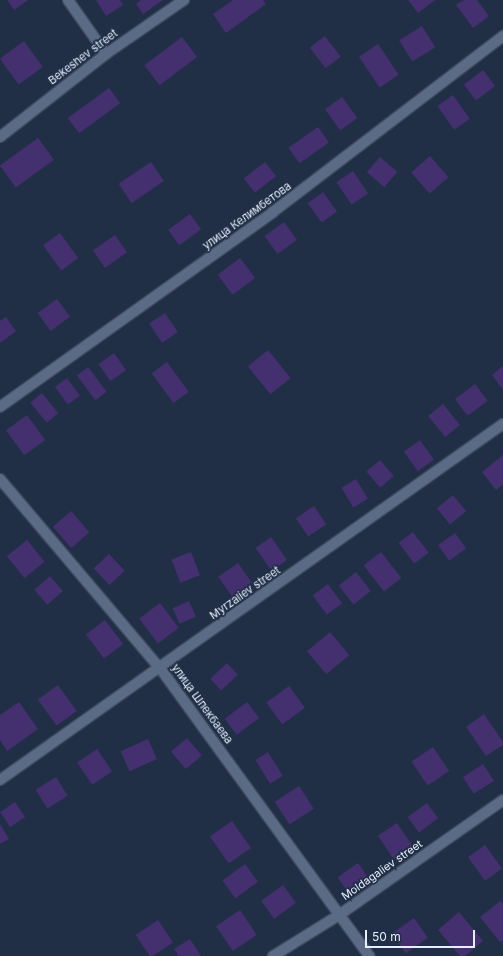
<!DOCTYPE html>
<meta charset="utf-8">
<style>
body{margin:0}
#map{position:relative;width:503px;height:956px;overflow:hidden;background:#212f46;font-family:Inter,sans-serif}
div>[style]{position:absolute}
.building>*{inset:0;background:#442f6f;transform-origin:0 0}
.roads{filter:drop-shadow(1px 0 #3f4a5e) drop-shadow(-1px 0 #3f4a5e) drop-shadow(0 1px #3f4a5e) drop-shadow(0 -1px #3f4a5e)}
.street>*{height:10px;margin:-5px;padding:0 5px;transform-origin:5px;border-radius:5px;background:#5b6b86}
.secondary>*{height:10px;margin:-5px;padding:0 5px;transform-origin:5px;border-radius:5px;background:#5b6b86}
span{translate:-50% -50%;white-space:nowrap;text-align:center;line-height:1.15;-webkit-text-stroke:3.5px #212f46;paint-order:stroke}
.street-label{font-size:11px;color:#e5effe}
.scale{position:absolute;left:365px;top:930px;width:110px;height:18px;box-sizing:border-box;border:2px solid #e5effe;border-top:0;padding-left:5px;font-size:12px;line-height:14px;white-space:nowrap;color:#e5effe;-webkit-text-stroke:3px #212f46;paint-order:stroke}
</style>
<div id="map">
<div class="building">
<i style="clip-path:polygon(7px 0,28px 0,14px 10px)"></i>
<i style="clip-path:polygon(96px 0,120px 0,123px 5px,106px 16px)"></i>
<i style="clip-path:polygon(141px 0,163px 0,143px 14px,136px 4px)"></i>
<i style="clip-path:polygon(233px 0,263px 0,266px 4px,226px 33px,213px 14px)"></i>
<i style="clip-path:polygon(408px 0,435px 0,418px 13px)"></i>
<i style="clip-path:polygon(464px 0,477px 0,489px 16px,473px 28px,456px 5px)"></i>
<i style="left:422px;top:26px;width:25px;height:27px;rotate:58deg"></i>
<i style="left:325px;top:36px;width:26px;height:19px;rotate:53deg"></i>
<i style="left:182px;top:37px;width:25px;height:47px;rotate:53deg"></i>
<i style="left:24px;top:41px;width:32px;height:30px;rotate:54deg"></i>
<i style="left:378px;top:44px;width:37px;height:23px;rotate:56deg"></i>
<i style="left:483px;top:70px;width:20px;height:24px;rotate:53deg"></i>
<i style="left:109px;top:88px;width:19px;height:51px;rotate:54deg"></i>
<i style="left:453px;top:95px;width:29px;height:19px;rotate:55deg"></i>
<i style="left:342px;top:97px;width:26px;height:21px;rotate:54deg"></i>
<i style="left:318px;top:127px;width:19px;height:36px;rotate:55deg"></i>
<i style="left:38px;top:138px;width:27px;height:47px;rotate:54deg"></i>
<i style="left:430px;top:156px;width:28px;height:25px;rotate:49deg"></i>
<i style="left:380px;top:157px;width:23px;height:20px;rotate:41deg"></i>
<i style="left:151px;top:162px;width:23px;height:39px;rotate:56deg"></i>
<i style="left:265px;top:162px;width:18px;height:27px;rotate:52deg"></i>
<i style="left:353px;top:171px;width:27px;height:20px;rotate:56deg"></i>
<i style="left:323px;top:192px;width:24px;height:19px;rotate:54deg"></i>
<i style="left:190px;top:214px;width:19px;height:27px;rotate:54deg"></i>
<i style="left:284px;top:222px;width:22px;height:24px;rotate:54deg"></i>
<i style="left:60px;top:233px;width:31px;height:21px;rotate:54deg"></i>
<i style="left:115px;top:235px;width:21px;height:27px;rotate:55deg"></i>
<i style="left:240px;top:258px;width:25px;height:28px;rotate:53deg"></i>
<i style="left:57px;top:299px;width:22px;height:24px;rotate:54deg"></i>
<i style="left:165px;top:313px;width:23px;height:19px;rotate:56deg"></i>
<i style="clip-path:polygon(6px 317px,16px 331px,0 343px,0 321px)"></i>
<i style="left:268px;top:350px;width:36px;height:26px;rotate:51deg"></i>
<i style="left:114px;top:353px;width:21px;height:19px;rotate:55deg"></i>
<i style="left:167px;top:362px;width:37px;height:19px;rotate:54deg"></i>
<i style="clip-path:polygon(503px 366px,503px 390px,492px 375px)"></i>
<i style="left:88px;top:367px;width:31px;height:14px;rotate:53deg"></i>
<i style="left:67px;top:378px;width:22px;height:15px;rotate:54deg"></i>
<i style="left:475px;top:384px;width:21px;height:25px;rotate:53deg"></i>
<i style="left:42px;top:393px;width:26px;height:15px;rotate:51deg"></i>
<i style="left:443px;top:404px;width:27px;height:19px;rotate:51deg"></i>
<i style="left:27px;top:415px;width:31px;height:26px;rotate:54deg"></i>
<i style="left:420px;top:440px;width:24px;height:20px;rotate:54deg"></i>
<i style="clip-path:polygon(503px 455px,503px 484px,496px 490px,482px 472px)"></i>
<i style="left:380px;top:460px;width:21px;height:18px;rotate:49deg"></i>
<i style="left:356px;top:479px;width:23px;height:17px;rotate:59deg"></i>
<i style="left:453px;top:495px;width:21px;height:21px;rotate:51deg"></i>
<i style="left:314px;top:506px;width:22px;height:22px;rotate:56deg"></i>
<i style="left:71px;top:511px;width:28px;height:24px;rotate:49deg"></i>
<i style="left:413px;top:532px;width:26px;height:18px;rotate:53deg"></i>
<i style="left:455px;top:533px;width:19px;height:21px;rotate:54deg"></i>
<i style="left:271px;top:537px;width:28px;height:19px;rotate:55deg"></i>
<i style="left:27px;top:540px;width:28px;height:26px;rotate:51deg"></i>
<i style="left:191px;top:552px;width:25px;height:21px;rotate:69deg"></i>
<i style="left:381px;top:552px;width:33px;height:22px;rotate:52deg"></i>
<i style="left:109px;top:554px;width:23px;height:21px;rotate:47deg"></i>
<i style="left:238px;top:563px;width:24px;height:24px;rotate:55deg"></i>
<i style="left:356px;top:572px;width:24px;height:22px;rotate:52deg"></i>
<i style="left:50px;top:576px;width:20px;height:21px;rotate:49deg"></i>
<i style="left:328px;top:584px;width:24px;height:19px;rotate:54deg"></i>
<i style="left:189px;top:601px;width:17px;height:18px;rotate:66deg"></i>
<i style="left:160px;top:603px;width:31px;height:26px;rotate:53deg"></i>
<i style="left:105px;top:620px;width:30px;height:24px;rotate:53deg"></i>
<i style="left:330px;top:632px;width:30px;height:30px;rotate:50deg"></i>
<i style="left:227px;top:663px;width:16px;height:23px;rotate:47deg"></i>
<i style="left:58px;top:685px;width:32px;height:25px;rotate:54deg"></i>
<i style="left:289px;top:686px;width:27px;height:28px;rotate:54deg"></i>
<i style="clip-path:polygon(19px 702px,38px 729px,7px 751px,0 740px,0 715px)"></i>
<i style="left:247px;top:702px;width:20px;height:28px;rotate:53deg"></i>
<i style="clip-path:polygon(484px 714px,503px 742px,503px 745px,486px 756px,466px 727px)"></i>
<i style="left:187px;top:738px;width:23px;height:21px;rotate:50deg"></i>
<i style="left:148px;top:739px;width:22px;height:30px;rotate:66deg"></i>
<i style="left:433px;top:747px;width:29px;height:26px;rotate:56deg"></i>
<i style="left:97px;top:749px;width:27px;height:24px;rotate:56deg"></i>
<i style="left:268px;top:752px;width:28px;height:15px;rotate:58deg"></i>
<i style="left:483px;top:764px;width:20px;height:24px;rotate:57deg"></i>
<i style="left:56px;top:777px;width:22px;height:24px;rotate:58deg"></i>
<i style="left:299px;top:786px;width:27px;height:29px;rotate:57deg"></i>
<i style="left:15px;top:802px;width:18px;height:18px;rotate:56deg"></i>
<i style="left:427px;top:803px;width:19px;height:24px;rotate:54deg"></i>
<i style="left:232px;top:821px;width:33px;height:27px;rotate:55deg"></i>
<i style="left:397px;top:823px;width:29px;height:23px;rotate:56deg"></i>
<i style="clip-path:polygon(0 824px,9px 839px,0 844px)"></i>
<i style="left:485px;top:845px;width:29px;height:21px;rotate:54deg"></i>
<i style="left:358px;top:863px;width:16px;height:25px;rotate:55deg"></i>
<i style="left:245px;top:864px;width:22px;height:28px;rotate:54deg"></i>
<i style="left:283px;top:885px;width:22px;height:27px;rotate:54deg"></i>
<i style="clip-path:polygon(500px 901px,503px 904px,503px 940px,500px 942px,480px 917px)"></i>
<i style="left:240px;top:910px;width:30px;height:29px;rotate:56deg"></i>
<i style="clip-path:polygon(459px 912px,483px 941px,465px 956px,460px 956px,438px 930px)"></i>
<i style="left:414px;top:918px;width:24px;height:27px;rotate:55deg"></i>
<i style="left:158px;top:920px;width:27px;height:27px;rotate:56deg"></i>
<i style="clip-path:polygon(190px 939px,201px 956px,179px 956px,174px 949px)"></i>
</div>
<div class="roads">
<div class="street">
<i style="left:68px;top:0;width:66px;rotate:54.9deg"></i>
<i style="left:0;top:407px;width:335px;rotate:-35.5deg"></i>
<i style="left:273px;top:212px;width:290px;rotate:-37.4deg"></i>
<i style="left:0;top:780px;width:616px;rotate:-35.29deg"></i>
<i style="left:273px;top:956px;width:78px;rotate:-31.8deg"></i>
<i style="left:339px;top:915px;width:200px;rotate:-35deg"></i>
</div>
<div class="secondary">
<i style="left:0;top:137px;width:135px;rotate:-38.1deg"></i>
<i style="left:106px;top:54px;width:95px;rotate:-34.7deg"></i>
<i style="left:0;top:479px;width:248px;rotate:49.8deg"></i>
<i style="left:160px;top:668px;width:356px;rotate:54deg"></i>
</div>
</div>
<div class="street-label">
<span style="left:83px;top:57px;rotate:-37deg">Bekeshev street</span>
<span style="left:247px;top:216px;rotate:-36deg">улица Келимбетова</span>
<span style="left:245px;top:593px;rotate:-35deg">Myrzaliev street</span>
<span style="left:202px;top:704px;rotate:54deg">улица Шпекбаева</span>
<span style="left:382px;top:870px;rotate:-35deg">Moldagaliev street</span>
</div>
<div class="scale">50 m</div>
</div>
